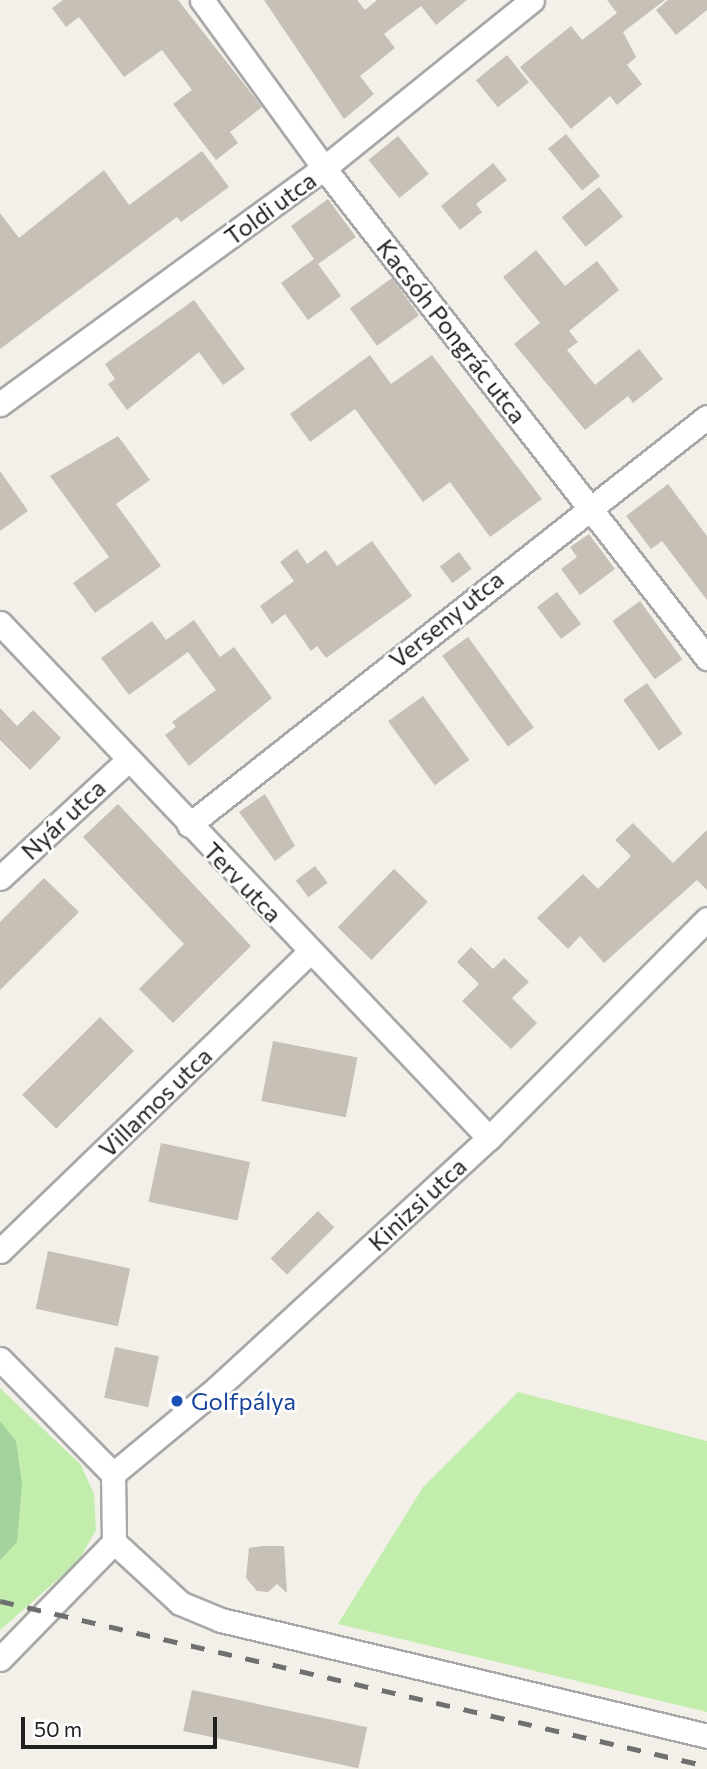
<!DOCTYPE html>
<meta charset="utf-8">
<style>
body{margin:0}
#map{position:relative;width:707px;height:1769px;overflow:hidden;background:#f2f0e8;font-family:Commissioner,sans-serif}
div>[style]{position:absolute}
.grass>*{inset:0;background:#c3edad}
.forest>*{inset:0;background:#a4d29c}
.building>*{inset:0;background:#c7c0b7;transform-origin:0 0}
.roads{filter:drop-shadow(2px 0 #a8a8a8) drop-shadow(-2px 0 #a8a8a8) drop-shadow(0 2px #a8a8a8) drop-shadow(0 -2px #a8a8a8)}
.minor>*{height:23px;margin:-11.5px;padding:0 11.5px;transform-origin:11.5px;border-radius:11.5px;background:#fff}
.rail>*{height:5px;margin-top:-2.5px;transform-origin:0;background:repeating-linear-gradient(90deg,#6f6f6f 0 14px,transparent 0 28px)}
.dots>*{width:19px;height:19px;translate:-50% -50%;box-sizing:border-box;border:4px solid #fff;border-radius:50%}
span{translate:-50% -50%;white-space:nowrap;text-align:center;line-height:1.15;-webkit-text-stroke:5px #fff;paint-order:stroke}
.street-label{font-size:24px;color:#212121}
.transit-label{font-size:24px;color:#164399}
.left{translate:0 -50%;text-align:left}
.scale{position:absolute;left:21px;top:1717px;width:196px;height:32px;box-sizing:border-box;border:4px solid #212121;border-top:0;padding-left:9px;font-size:21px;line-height:24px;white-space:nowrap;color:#212121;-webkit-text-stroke:5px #fff;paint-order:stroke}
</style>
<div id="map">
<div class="grass">
<i style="clip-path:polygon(0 1388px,81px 1465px,94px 1494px,96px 1530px,78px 1562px,0 1630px)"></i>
<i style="clip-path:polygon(518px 1392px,707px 1441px,707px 1712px,338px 1624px,423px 1487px)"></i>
</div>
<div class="forest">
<i style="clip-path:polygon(0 1421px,16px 1441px,22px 1484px,17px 1542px,0 1560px)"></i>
</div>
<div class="building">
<i style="clip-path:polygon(63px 0,178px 0,262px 107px,230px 132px,238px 143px,216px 160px,173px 104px,192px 90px,162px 50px,124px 77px,79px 17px,66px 27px,52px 8px)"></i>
<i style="clip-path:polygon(264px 0,357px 0,365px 10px,377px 0,467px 0,436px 25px,421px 6px,384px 34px,395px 48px,360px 76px,374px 94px,344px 119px)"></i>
<i style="clip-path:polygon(607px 0,665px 0,623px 32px,636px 57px,627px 65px,642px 84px,617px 105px,610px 96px,571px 129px,520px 67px,571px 26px,582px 40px,617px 13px)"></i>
<i style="clip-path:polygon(668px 0,707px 0,707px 10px,676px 35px,656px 10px)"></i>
<i style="left:507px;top:55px;width:35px;height:40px;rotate:51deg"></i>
<i style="left:566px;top:134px;width:54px;height:23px;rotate:51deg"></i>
<i style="left:398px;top:136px;width:49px;height:38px;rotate:51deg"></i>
<i style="clip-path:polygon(202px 151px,229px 187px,181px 222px,177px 217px,0 349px,0 213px,19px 238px,104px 170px,129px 205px)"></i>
<i style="clip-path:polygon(493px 163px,507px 180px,476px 204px,482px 212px,460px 230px,441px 206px)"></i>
<i style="left:599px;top:187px;width:38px;height:48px;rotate:51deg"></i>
<i style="clip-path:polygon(328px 199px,356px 237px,318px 264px,341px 296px,308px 320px,281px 283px,314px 259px,291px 226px)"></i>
<i style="clip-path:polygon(536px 250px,565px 286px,597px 261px,619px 290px,569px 331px,578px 342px,567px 350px,595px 385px,639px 349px,663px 379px,633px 403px,628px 396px,585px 430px,514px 344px,540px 323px,503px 277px)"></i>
<i style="left:392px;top:278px;width:46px;height:52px;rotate:54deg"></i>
<i style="clip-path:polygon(194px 300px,245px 369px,223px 385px,199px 352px,127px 410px,108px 384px,115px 379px,105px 364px)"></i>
<i style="clip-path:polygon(370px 355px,391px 384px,432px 355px,542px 499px,490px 537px,450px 482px,423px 502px,355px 409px,310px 442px,290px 414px)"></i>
<i style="clip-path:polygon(118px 436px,150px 480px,116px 504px,161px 566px,95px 613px,73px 583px,109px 557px,50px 476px)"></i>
<i style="clip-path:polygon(0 471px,28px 511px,0 531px)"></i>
<i style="clip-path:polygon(668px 484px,707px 536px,707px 600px,662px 541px,651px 549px,626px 516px)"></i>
<i style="clip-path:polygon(589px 534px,615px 569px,580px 595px,561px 569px,577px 557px,570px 547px)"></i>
<i style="clip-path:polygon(372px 541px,412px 596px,326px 658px,317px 646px,311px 651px,285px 614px,272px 624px,260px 606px,294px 581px,280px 562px,297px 549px,307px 564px,326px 550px,337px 566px)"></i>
<i style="left:459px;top:552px;width:21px;height:24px;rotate:53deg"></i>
<i style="left:557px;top:592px;width:40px;height:25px;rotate:53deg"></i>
<i style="left:640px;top:601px;width:72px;height:34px;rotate:54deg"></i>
<i style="clip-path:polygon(194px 620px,220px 657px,234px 647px,272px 698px,189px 766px,165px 735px,176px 727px,172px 722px,216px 690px,188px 652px,129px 695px,101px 658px,152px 621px,166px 640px)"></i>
<i style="left:468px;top:637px;width:112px;height:32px;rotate:54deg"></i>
<i style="left:647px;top:683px;width:62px;height:29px;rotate:55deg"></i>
<i style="left:423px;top:696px;width:79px;height:43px;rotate:54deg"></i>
<i style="clip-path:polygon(0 708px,17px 726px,33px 710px,61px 738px,30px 770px,0 740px)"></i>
<i style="clip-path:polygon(265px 794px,295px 846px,275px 861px,239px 812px)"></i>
<i style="clip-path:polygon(118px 804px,251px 946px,173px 1023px,139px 989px,184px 944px,83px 837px)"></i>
<i style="clip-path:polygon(633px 823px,673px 863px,707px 830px,707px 890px,697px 880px,604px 963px,580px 936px,568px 949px,537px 918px,583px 874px,598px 889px,631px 856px,615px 840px)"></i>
<i style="left:315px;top:866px;width:21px;height:24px;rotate:53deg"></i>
<i style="left:394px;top:869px;width:47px;height:81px;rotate:44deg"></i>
<i style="clip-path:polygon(44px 878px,79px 912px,0 990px,0 922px)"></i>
<i style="clip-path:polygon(471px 947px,493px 969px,504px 958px,529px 982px,512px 998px,537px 1023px,511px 1049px,462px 1001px,479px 984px,457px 962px)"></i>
<i style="left:100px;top:1017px;width:48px;height:110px;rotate:45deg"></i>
<i style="left:273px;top:1041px;width:86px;height:61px;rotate:11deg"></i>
<i style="left:161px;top:1143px;width:91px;height:60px;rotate:12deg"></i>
<i style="left:318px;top:1211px;width:23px;height:67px;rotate:45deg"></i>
<i style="left:48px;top:1251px;width:84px;height:59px;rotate:12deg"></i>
<i style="left:115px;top:1347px;width:45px;height:52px;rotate:12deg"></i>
<i style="clip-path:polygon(263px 1546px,284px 1546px,287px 1593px,277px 1584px,268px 1592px,257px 1591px,246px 1578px,249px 1548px)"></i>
<i style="left:192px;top:1690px;width:179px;height:42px;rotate:12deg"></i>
</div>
<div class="roads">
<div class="minor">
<i style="left:202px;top:0;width:208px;rotate:54deg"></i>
<i style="left:324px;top:168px;width:622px;rotate:51.99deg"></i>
<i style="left:0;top:404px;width:401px;rotate:-36.1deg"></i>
<i style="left:324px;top:168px;width:267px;rotate:-38.9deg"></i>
<i style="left:0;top:623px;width:710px;rotate:46.48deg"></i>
<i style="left:189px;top:825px;width:659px;rotate:-38.23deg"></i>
<i style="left:0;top:878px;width:173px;rotate:-42.7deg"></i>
<i style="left:0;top:1251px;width:431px;rotate:-44deg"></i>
<i style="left:0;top:1359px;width:161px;rotate:45.5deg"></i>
<i style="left:113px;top:1474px;width:136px;rotate:-39.6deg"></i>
<i style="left:218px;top:1387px;width:368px;rotate:-42.6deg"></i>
<i style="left:489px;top:1138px;width:309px;rotate:-45.1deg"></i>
<i style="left:114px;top:1542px;width:90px;rotate:42.7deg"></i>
<i style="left:180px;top:1603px;width:44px;rotate:22.5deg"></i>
<i style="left:221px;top:1620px;width:500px;rotate:13.4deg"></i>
<i style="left:0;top:1659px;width:163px;rotate:-45.7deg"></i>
<i style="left:114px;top:1542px;width:68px;rotate:-90.8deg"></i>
</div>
</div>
<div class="rail">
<i style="left:0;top:1601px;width:726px;rotate:13.14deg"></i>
</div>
<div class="dots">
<i style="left:177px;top:1401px;background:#1a4fb4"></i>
</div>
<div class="street-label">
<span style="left:270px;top:208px;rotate:-36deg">Toldi utca</span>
<span style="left:452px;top:331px;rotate:52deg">Kacsóh Pongrác utca</span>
<span style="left:446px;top:619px;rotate:-39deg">Verseny utca</span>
<span style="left:63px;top:819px;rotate:-43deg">Nyár utca</span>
<span style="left:243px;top:882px;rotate:46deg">Terv utca</span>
<span style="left:155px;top:1102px;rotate:-44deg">Villamos utca</span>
<span style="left:417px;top:1204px;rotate:-43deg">Kinizsi utca</span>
</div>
<div class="transit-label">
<span class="left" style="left:191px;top:1401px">Golfpálya</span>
</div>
<div class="scale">50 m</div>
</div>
